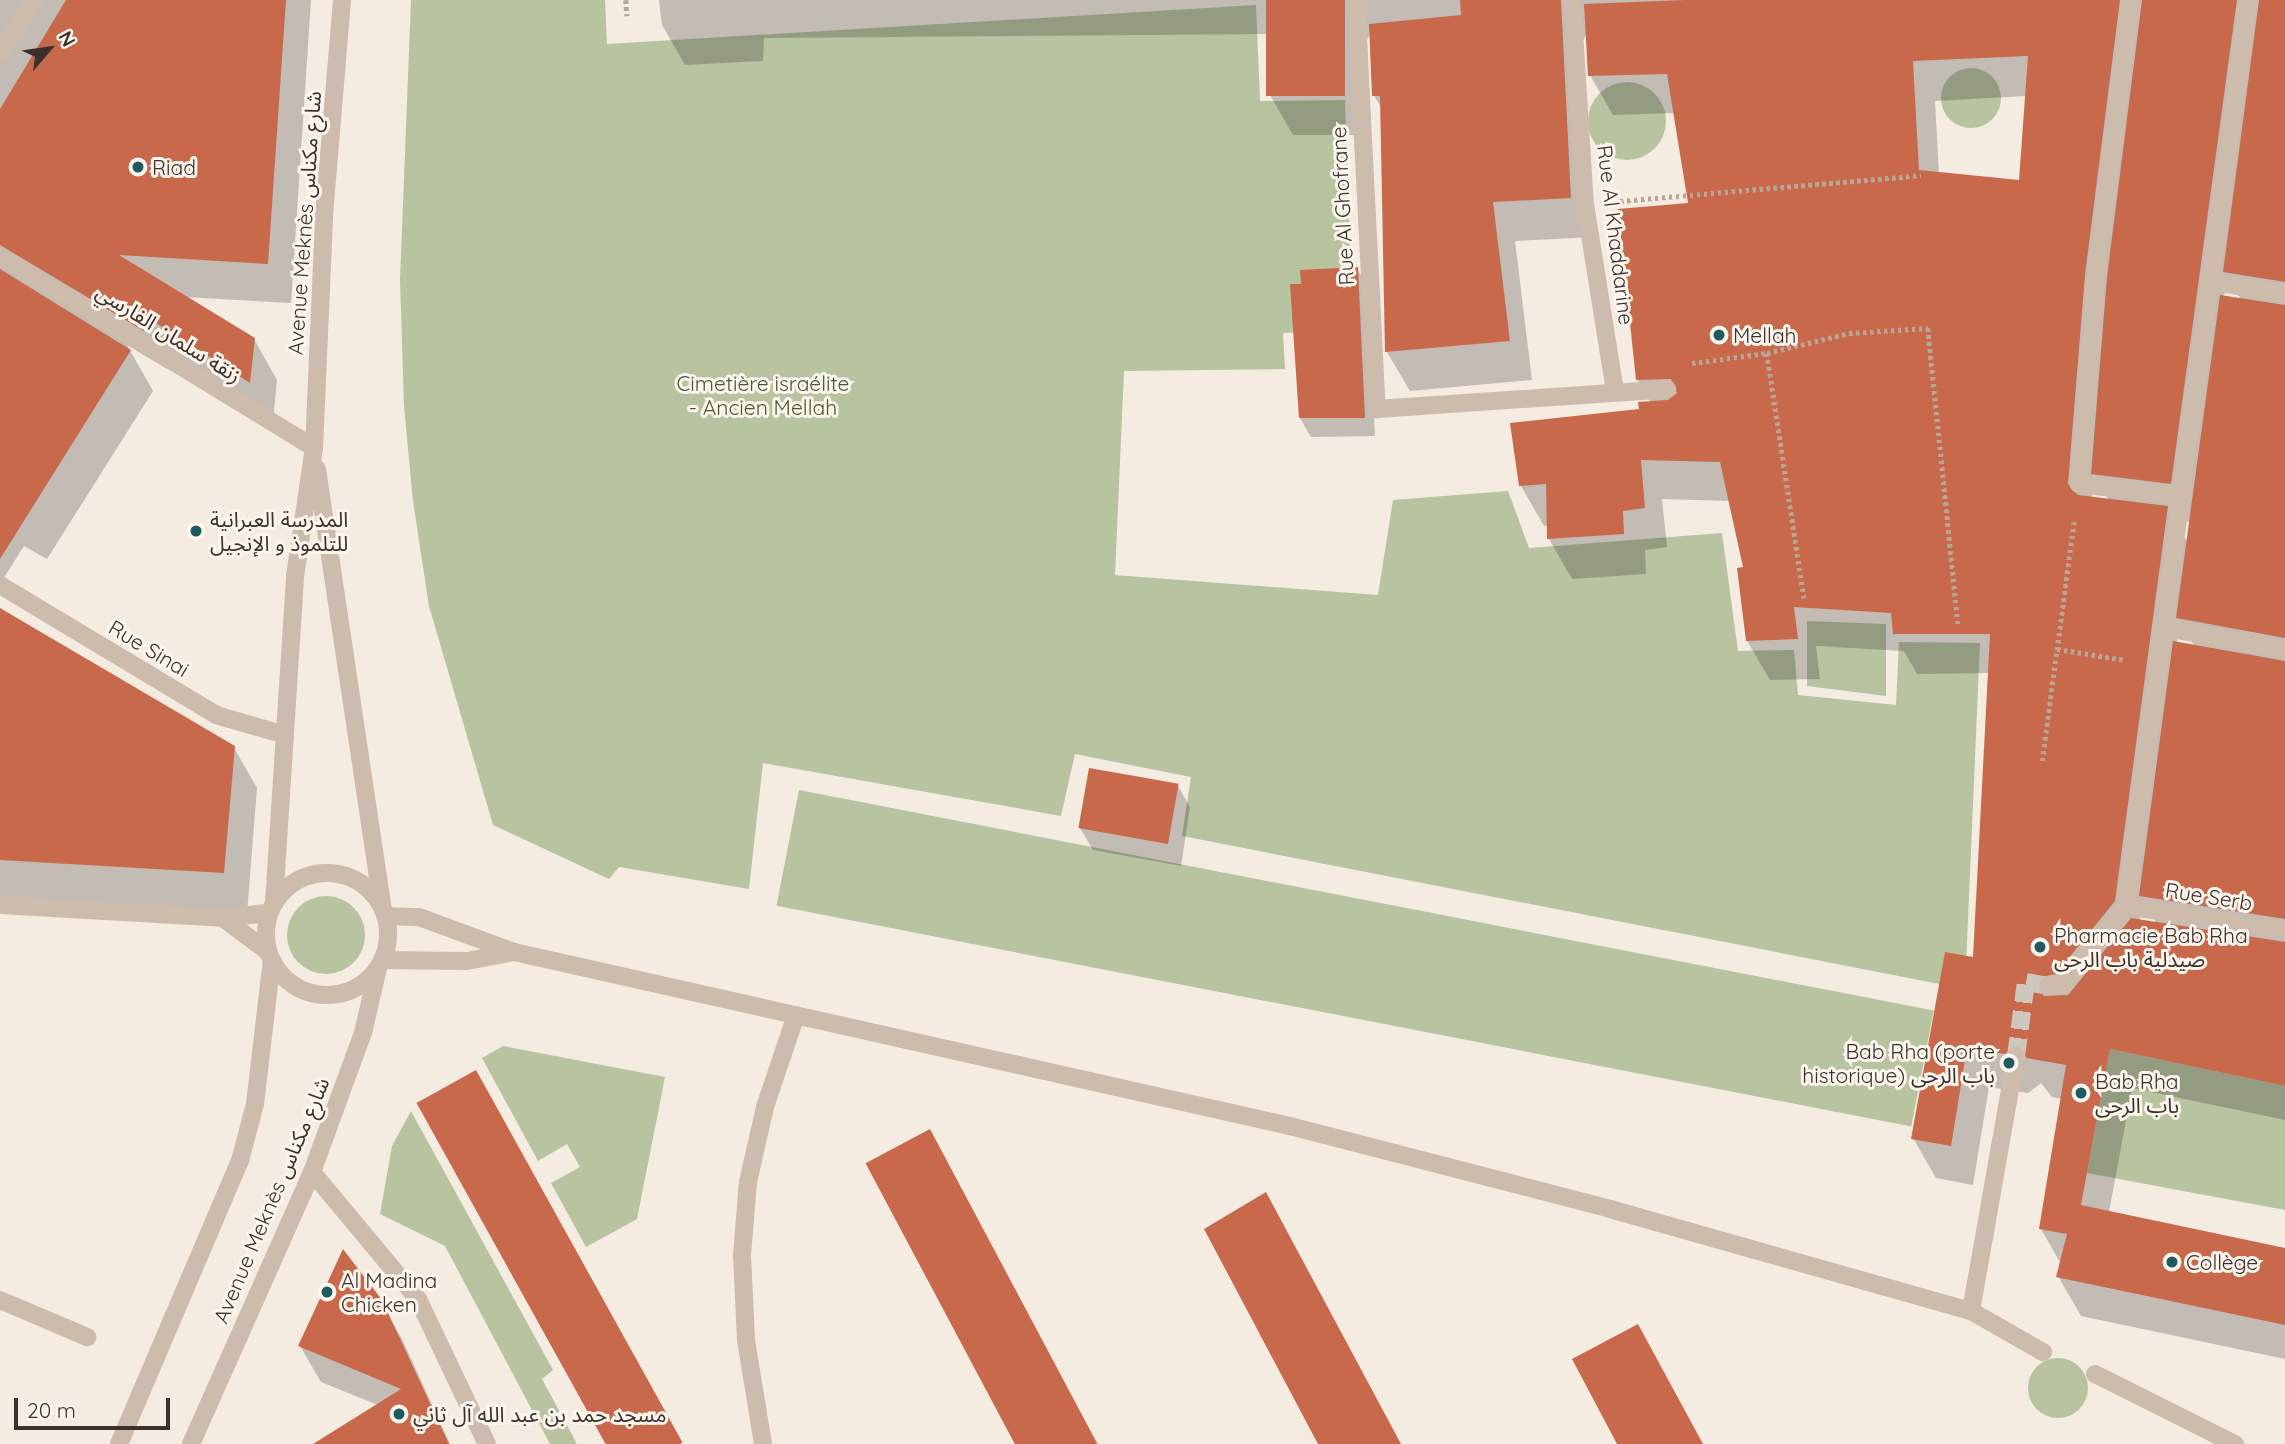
<!DOCTYPE html>
<meta charset="utf-8">
<style>
body{margin:0}
#map{position:relative;width:2285px;height:1444px;overflow:hidden;background:#f4ebe1;font-family:Quicksand,"Noto Sans Arabic",sans-serif}
div>[style]{position:absolute}
.green>*{inset:0;background:#b8c4a0;transform-origin:0 0}
.round{border-radius:50%}
.shadow>*{inset:0;background:#0003}
.building>*{inset:0;background:#c8694b;transform-origin:0 0}
.pedestrian-tunnel>*{height:18px;margin-top:-9px;transform-origin:0;background:repeating-linear-gradient(90deg,#cfc6bd 0 18px,transparent 0 27px)}
.path>*{height:4.5px;margin-top:-2.25px;transform-origin:0;background:repeating-linear-gradient(90deg,#b9a596 0 3.5px,transparent 0 7px)}
.service>*{height:18px;margin:-9px;padding:0 9px;transform-origin:9px;border-radius:9px;background:#cdbbac}
.pedestrian>*{height:18px;margin:-9px;padding:0 9px;transform-origin:9px;border-radius:9px;background:#cdbbac}
.minor>*{height:18px;margin:-9px;padding:0 9px;transform-origin:9px;border-radius:9px;background:#cdbbac}
.tertiary>*{height:18px;margin:-9px;padding:0 9px;transform-origin:9px;border-radius:9px;background:#cdbbac}
.tertiary>.ring{margin:-9px;padding:0;box-sizing:content-box;background:none;border:18px solid #cdbbac;border-radius:50%}
.dots>*{width:19px;height:19px;translate:-50% -50%;box-sizing:border-box;border:4px solid #fbf5ee;border-radius:50%}
span{translate:-50% -50%;white-space:nowrap;text-align:center;line-height:1.15;-webkit-text-stroke:6px #fbf5ee;paint-order:stroke}
.poi-label{font-size:21px;color:#3b302b}
.left{translate:0 -50%;text-align:left}
.right{translate:-100% -50%;text-align:right}
.street-label{font-size:21px;color:#3b302b}
.park-label{font-size:21px;color:#4a5a2e}
.north{position:absolute;left:14px;top:14px;width:70px;height:70px;-webkit-text-stroke:5px #fbf5ee;paint-order:stroke;rotate:61deg;font-size:19px;font-weight:700;line-height:28px;text-align:center;color:#3b302b}
.north::after{content:'';display:block;margin:auto;width:24px;height:32px;background:#3b302b;clip-path:polygon(50% 0,100% 100%,50% 72%,0 100%)}
.scale{position:absolute;left:14px;top:1398px;width:156px;height:32px;box-sizing:border-box;border:4px solid #3b302b;border-top:0;padding-left:9px;font-size:21px;line-height:24px;white-space:nowrap;color:#3b302b;-webkit-text-stroke:5px #fbf5ee;paint-order:stroke}
</style>
<div id="map">
<div class="green">
<i style="clip-path:polygon(411px 0,605px 0,607px 44px,1256px 5px,1260px 101px,1345px 100px,1353px 330px,1283px 333px,1285px 369px,1124px 371px,1115px 575px,1378px 595px,1393px 500px,1508px 491px,1529px 548px,1722px 533px,1738px 651px,1794px 650px,1798px 695px,1896px 705px,1899px 642px,1980px 643px,1965px 989px,1182px 836px,1191px 777px,1075px 754px,1061px 816px,763px 763px,749px 889px,619px 867px,609px 879px,493px 825px,429px 606px,413px 501px,404px 406px,400px 280px)"></i>
<i class="round" style="left:1941px;top:68px;width:60px;height:60px"></i>
<i class="round" style="left:1588px;top:82px;width:78px;height:78px"></i>
<i style="clip-path:polygon(1807px 621px,1886px 624px,1886px 696px,1807px 686px)"></i>
<i style="left:799px;top:790px;width:1156px;height:118px;rotate:11deg"></i>
<i class="round" style="left:287px;top:896px;width:78px;height:78px"></i>
<i style="clip-path:polygon(503px 1046px,665px 1077px,637px 1219px,586px 1247px,551px 1183px,580px 1167px,567px 1144px,538px 1161px,482px 1058px)"></i>
<i style="clip-path:polygon(2110px 1049px,2285px 1086px,2285px 1210px,2087px 1173px)"></i>
<i style="clip-path:polygon(411px 1111px,553px 1370px,542px 1379px,577px 1444px,550px 1444px,445px 1246px,380px 1214px,392px 1146px)"></i>
<i class="round" style="left:2028px;top:1358px;width:60px;height:60px"></i>
</div>
<div class="shadow">
<i style="clip-path:polygon(0 0,311px 0,291px 303px,184px 297px,254px 339px,277px 380px,273px 421px,174px 359px,167px 369px,127px 345px,153px 391px,47px 559px,24px 546px,0 584px)"></i>
<i style="clip-path:polygon(evenodd,659px 0,2285px 0,2285px 1120px,2132px 1088px,2109px 1212px,2285px 1249px,2285px 1359px,2081px 1316px,2058px 1276px,2061px 1264px,2041px 1229px,2062px 1099px,2052px 1097px,2041px 1083px,2028px 1093px,1989px 1087px,1973px 1185px,1936px 1178px,1913px 1138px,1974px 959px,1989px 673px,1917px 674px,1904px 651px,1816px 646px,1820px 679px,1770px 680px,1747px 641px,1745px 569px,1730px 501px,1662px 499px,1667px 547px,1645px 550px,1646px 574px,1572px 579px,1549px 539px,1549px 525px,1544px 526px,1521px 486px,1512px 425px,1641px 411px,1651px 403px,1637px 379px,1690px 204px,1675px 113px,1613px 115px,1590px 75px,1586px 34px,1583px 41px,1593px 237px,1515px 241px,1532px 380px,1410px 391px,1387px 352px,1382px 109px,1374px 95px,1371px 32px,1367px 40px,1371px 135px,1293px 135px,1270px 95px,1269px 34px,764px 38px,763px 61px,685px 65px,662px 25px,659px 0,2027px 96px,2020px 182px,1939px 174px,1935px 101px,2027px 96px,659px 0,2227px 275px,2241px 300px,2224px 297px,2227px 275px,659px 0,2094px 475px,2109px 501px,2092px 499px,2094px 475px,659px 0,2175px 520px,2191px 522px,2188px 544px,2175px 520px,659px 0,2180px 622px,2195px 647px,2177px 643px,2180px 622px,659px 0,2143px 900px,2157px 924px,2140px 921px,2143px 900px)"></i>
<i style="clip-path:polygon(1357px 269px,1368px 288px,1375px 436px,1311px 437px,1300px 418px,1302px 286px)"></i>
<i style="clip-path:polygon(0 610px,234px 748px,257px 788px,247px 913px,0 898px)"></i>
<i style="clip-path:polygon(1178px 786px,1190px 807px,1181px 866px,1093px 850px,1080px 828px)"></i>
<i style="clip-path:polygon(380px 1301px,402px 1339px,450px 1444px,317px 1444px,378px 1405px,321px 1382px,300px 1346px)"></i>
</div>
<div class="building">
<i style="clip-path:polygon(66px 0,286px 0,268px 264px,119px 255px,255px 338px,250px 383px,151px 320px,144px 331px,0 245px,0 109px)"></i>
<i style="left:1266px;top:0;width:79px;height:96px"></i>
<i style="clip-path:polygon(1460px 0,1561px 0,1571px 198px,1493px 202px,1510px 341px,1385px 352px,1380px 96px,1372px 96px,1369px 24px,1461px 15px)"></i>
<i style="clip-path:polygon(evenodd,1685px 0,2120px 0,2085px 275px,2068px 484px,2078px 495px,2168px 506px,2115px 901px,2056px 974px,2041px 977px,2037px 987px,2044px 996px,2068px 995px,2131px 918px,2285px 942px,2285px 1086px,2110px 1049px,2081px 1205px,2285px 1248px,2285px 1325px,2056px 1277px,2067px 1234px,2039px 1229px,2066px 1065px,2027px 1058px,2017px 1045px,2005px 1054px,1967px 1048px,1951px 1146px,1911px 1139px,1945px 952px,1973px 957px,1990px 634px,1893px 634px,1891px 613px,1794px 607px,1798px 639px,1746px 641px,1737px 568px,1743px 567px,1720px 462px,1641px 460px,1645px 508px,1623px 511px,1624px 534px,1547px 539px,1546px 484px,1519px 486px,1510px 423px,1639px 409px,1638px 402px,1668px 400px,1677px 393px,1671px 379px,1636px 380px,1618px 209px,1688px 203px,1667px 74px,1588px 76px,1584px 4px,1685px 0,2028px 56px,2019px 180px,1919px 170px,1913px 61px,2028px 56px)"></i>
<i style="clip-path:polygon(2142px 0,2237px 0,2171px 484px,2091px 474px,2107px 277px)"></i>
<i style="clip-path:polygon(2259px 0,2285px 0,2285px 282px,2223px 272px)"></i>
<i style="clip-path:polygon(1358px 267px,1365px 418px,1299px 418px,1290px 284px,1301px 284px,1300px 270px)"></i>
<i style="clip-path:polygon(0 269px,131px 350px,0 559px)"></i>
<i style="clip-path:polygon(2220px 295px,2285px 305px,2285px 638px,2176px 618px)"></i>
<i style="clip-path:polygon(0 608px,235px 746px,224px 873px,0 860px)"></i>
<i style="clip-path:polygon(2173px 641px,2285px 661px,2285px 919px,2139px 896px)"></i>
<i style="left:1089px;top:768px;width:91px;height:61px;rotate:10deg"></i>
<i style="left:476px;top:1070px;width:426px;height:68px;rotate:61deg"></i>
<i style="left:930px;top:1129px;width:357px;height:73px;rotate:62deg"></i>
<i style="clip-path:polygon(1266px 1192px,1401px 1444px,1318px 1444px,1204px 1229px)"></i>
<i style="clip-path:polygon(343px 1249px,382px 1300px,449px 1444px,313px 1444px,401px 1389px,298px 1346px)"></i>
<i style="clip-path:polygon(1638px 1324px,1703px 1444px,1617px 1444px,1572px 1359px)"></i>
</div>
<div class="pedestrian-tunnel">
<i style="left:2016px;top:1056px;width:75px;rotate:-82.3deg"></i>
<i style="left:2026px;top:982px;width:22px;rotate:10deg"></i>
</div>
<div class="path">
<i style="left:626px;top:0;width:16px;rotate:86deg"></i>
<i style="left:1620px;top:201px;width:302px;rotate:-4.9deg"></i>
<i style="left:1767px;top:353px;width:248px;rotate:81.4deg"></i>
<i style="left:1692px;top:363px;width:76px;rotate:-7.6deg"></i>
<i style="left:1767px;top:353px;width:84px;rotate:-13.7deg"></i>
<i style="left:1849px;top:333px;width:79px;rotate:-3.6deg"></i>
<i style="left:1928px;top:328px;width:299px;rotate:84.2deg"></i>
<i style="left:2057px;top:649px;width:69px;rotate:9.2deg"></i>
<i style="left:2042px;top:761px;width:243px;rotate:-82.4deg"></i>
</div>
<div class="service">
<i style="left:312px;top:1172px;width:165px;rotate:50.2deg"></i>
<i style="left:418px;top:1299px;width:161px;rotate:64.6deg"></i>
</div>
<div class="pedestrian">
<i style="left:1356px;top:0;width:410px;rotate:87.1deg"></i>
<i style="left:1377px;top:409px;width:291px;rotate:-3.9deg"></i>
<i style="left:1572px;top:0;width:204px;rotate:86.4deg"></i>
<i style="left:1585px;top:204px;width:190px;rotate:80.9deg"></i>
<i style="left:2131px;top:0;width:278px;rotate:97.2deg"></i>
<i style="left:2096px;top:276px;width:209px;rotate:94.7deg"></i>
<i style="left:2079px;top:484px;width:100px;rotate:6.9deg"></i>
<i style="left:2208px;top:281px;width:78px;rotate:9.6deg"></i>
<i style="left:2161px;top:627px;width:126px;rotate:10.5deg"></i>
<i style="left:2126px;top:906px;width:161px;rotate:8.9deg"></i>
<i style="left:2048px;top:986px;width:14px;rotate:-4deg"></i>
<i style="left:2062px;top:985px;width:102px;rotate:-51deg"></i>
<i style="left:2126px;top:906px;width:914px;rotate:-82.33deg"></i>
<i style="left:1971px;top:1311px;width:259px;rotate:-80deg"></i>
</div>
<div class="minor">
<i style="left:0;top:54px;width:64px;rotate:-57.8deg"></i>
<i style="left:0;top:256px;width:368px;rotate:31.4deg"></i>
<i style="left:0;top:585px;width:252px;rotate:31deg"></i>
<i style="left:216px;top:715px;width:69px;rotate:16.1deg"></i>
<i style="left:0;top:905px;width:223px;rotate:3.3deg"></i>
<i style="left:223px;top:918px;width:45px;rotate:-6.3deg"></i>
<i style="left:385px;top:916px;width:34px;rotate:2deg"></i>
<i style="left:419px;top:917px;width:101px;rotate:20.2deg"></i>
<i style="left:514px;top:952px;width:795px;rotate:12.64deg"></i>
<i style="left:1290px;top:1126px;width:331px;rotate:14.5deg"></i>
<i style="left:1610px;top:1209px;width:375px;rotate:15.8deg"></i>
<i style="left:1971px;top:1311px;width:83px;rotate:29.7deg"></i>
<i style="left:223px;top:918px;width:55px;rotate:36.9deg"></i>
<i style="left:383px;top:960px;width:84px;rotate:0.7deg"></i>
<i style="left:467px;top:961px;width:48px;rotate:-10.8deg"></i>
<i style="left:0;top:1300px;width:95px;rotate:23deg"></i>
<i style="left:2095px;top:1374px;width:157px;rotate:26.6deg"></i>
<i style="left:763px;top:1444px;width:105px;rotate:-99.3deg"></i>
<i style="left:746px;top:1340px;width:85px;rotate:-92.7deg"></i>
<i style="left:742px;top:1255px;width:73px;rotate:-85.3deg"></i>
<i style="left:748px;top:1182px;width:77px;rotate:-77.2deg"></i>
<i style="left:765px;top:1107px;width:97px;rotate:-71.4deg"></i>
</div>
<div class="tertiary">
<i style="left:317px;top:469px;width:445px;rotate:81.5deg"></i>
<i class="ring" style="left:266px;top:873px;width:104px;height:104px"></i>
<i style="left:274px;top:903px;width:328px;rotate:-86.3deg"></i>
<i style="left:295px;top:576px;width:129px;rotate:-81.6deg"></i>
<i style="left:314px;top:448px;width:233px;rotate:-87.5deg"></i>
<i style="left:324px;top:215px;width:216px;rotate:-85.2deg"></i>
<i style="left:119px;top:1444px;width:308px;rotate:-66.9deg"></i>
<i style="left:240px;top:1161px;width:59px;rotate:-75.3deg"></i>
<i style="left:255px;top:1104px;width:145px;rotate:-83.3deg"></i>
<i style="left:191px;top:1444px;width:298px;rotate:-66deg"></i>
<i style="left:312px;top:1172px;width:148px;rotate:-69.9deg"></i>
<i style="left:363px;top:1033px;width:67px;rotate:-77deg"></i>
</div>
<div class="dots">
<i style="left:138px;top:167px;background:#1f5a5e"></i>
<i style="left:1719px;top:335px;background:#1f5a5e"></i>
<i style="left:196px;top:531px;background:#1f5a5e"></i>
<i style="left:2040px;top:947px;background:#1f5a5e"></i>
<i style="left:2009px;top:1063px;background:#1f5a5e"></i>
<i style="left:2081px;top:1093px;background:#1f5a5e"></i>
<i style="left:2172px;top:1262px;background:#1f5a5e"></i>
<i style="left:327px;top:1292px;background:#1f5a5e"></i>
<i style="left:399px;top:1414px;background:#1f5a5e"></i>
</div>
<div class="poi-label">
<span class="left" style="left:152px;top:167px">Riad</span>
<span class="left" style="left:1733px;top:335px">Mellah</span>
<span class="left" style="left:210px;top:531px">المدرسة العبرانية<br>للتلموذ و الإنجيل</span>
<span class="left" style="left:2054px;top:947px">Pharmacie Bab Rha<br>صيدلية باب الرحى</span>
<span class="right" style="left:1995px;top:1063px">Bab Rha (porte<br>historique) باب الرحى</span>
<span class="left" style="left:2095px;top:1093px">Bab Rha<br>باب الرحى</span>
<span class="left" style="left:2186px;top:1262px">Collège</span>
<span class="left" style="left:341px;top:1292px">Al Madina<br>Chicken</span>
<span class="left" style="left:413px;top:1414px">مسجد حمد بن عبد الله آل ثاني</span>
</div>
<div class="street-label">
<span style="left:1342px;top:206px;rotate:-93deg">Rue Al Ghofrane</span>
<span style="left:304px;top:223px;rotate:-86deg">Avenue Meknès شارع مكناس</span>
<span style="left:1616px;top:235px;rotate:83deg">Rue Al Khaddarine</span>
<span style="left:169px;top:333px;rotate:32deg">زنقة سلمان الفارسي</span>
<span style="left:149px;top:648px;rotate:31deg">Rue Sinai</span>
<span style="left:2209px;top:896px;rotate:9deg">Rue Serb</span>
<span style="left:271px;top:1200px;rotate:-67deg">Avenue Meknès شارع مكناس</span>
</div>
<div class="park-label">
<span style="left:763px;top:395px">Cimetière israélite<br>- Ancien Mellah</span>
</div>
<div class="north">N</div>
<div class="scale">20 m</div>
</div>
